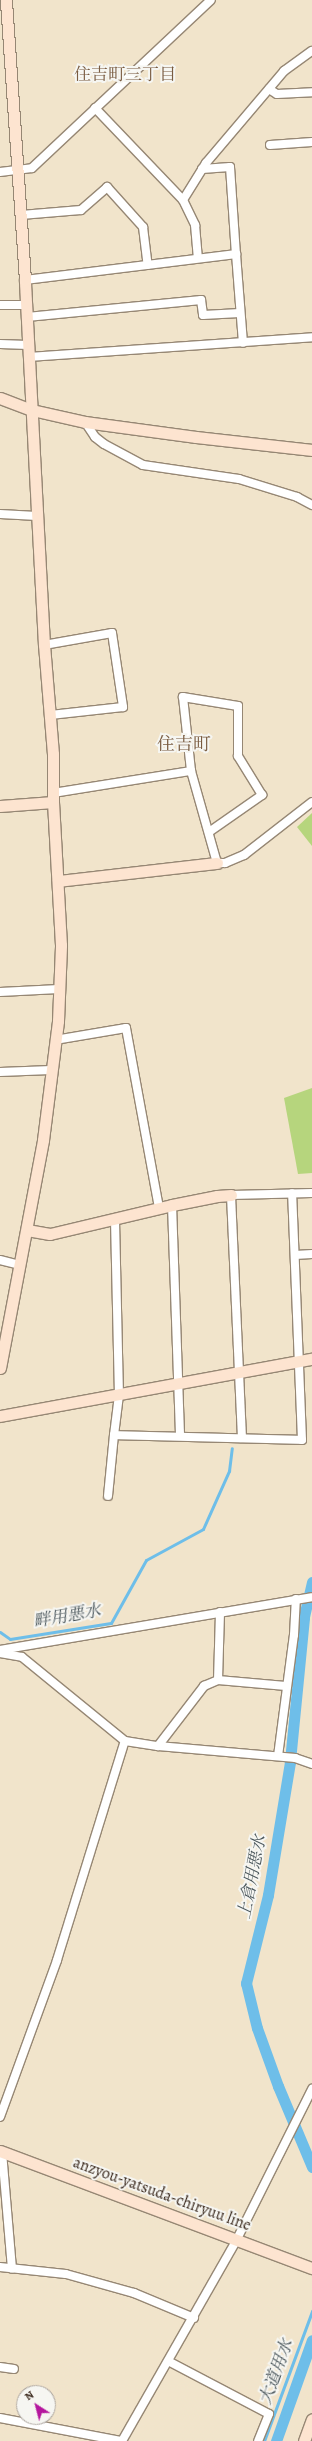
<!DOCTYPE html>
<meta charset="utf-8">
<style>
body{margin:0}
#map{position:relative;width:312px;height:2441px;overflow:hidden;background:#f1e4cb;font-family:Alegreya,"Noto Serif JP",serif}
div>[style]{position:absolute}
.green>*{inset:0;background:#b6d57d}
.stream>*{height:3px;margin:-1.5px;padding:0 1.5px;transform-origin:1.5px;border-radius:1.5px;background:#6ebee9}
.canal>*{height:11px;margin:-5.5px;padding:0 5.5px;transform-origin:5.5px;border-radius:5.5px;background:#6ebee9}
.roads{filter:drop-shadow(1px 0 #968774) drop-shadow(-1px 0 #968774) drop-shadow(0 1px #968774) drop-shadow(0 -1px #968774)}
.street>*{height:8px;margin:-4px;padding:0 4px;transform-origin:4px;border-radius:4px;background:#fff}
.secondary>*{height:11px;margin:-5.5px;padding:0 5.5px;transform-origin:5.5px;border-radius:5.5px;background:#fde4d0}
span{translate:-50% -50%;white-space:nowrap;text-align:center;line-height:1.15;-webkit-text-stroke:4px #f6f6f2;paint-order:stroke}
.street-label{font-size:16px;color:#3b2a1e}
.neighbourhood-label{font-size:17px;color:#795b40}
.water-label{font-size:17px;color:#4a565b;font-style:italic}
.quarter-label{font-size:18px;color:#795b40}
.north{position:absolute;left:16px;top:2385px;width:40px;height:40px;box-sizing:border-box;background:#f6f6f2;border:1px solid #aba49d;border-radius:50%;rotate:324deg;font-size:11px;font-weight:700;line-height:16px;text-align:center;color:#3b2a1e}
.north::after{content:'';display:block;margin:auto;width:14px;height:18px;background:#b5179e;clip-path:polygon(50% 0,100% 100%,50% 72%,0 100%)}
</style>
<div id="map">
<div class="green">
<i style="clip-path:polygon(312px 813px,312px 846px,297px 827px)"></i>
<i style="clip-path:polygon(312px 1088px,312px 1173px,298px 1174px,284px 1098px)"></i>
</div>
<div class="stream">
<i style="left:0;top:1632px;width:12px;rotate:35deg"></i>
<i style="left:10px;top:1639px;width:102px;rotate:-9deg"></i>
<i style="left:111px;top:1623px;width:72px;rotate:-60.9deg"></i>
<i style="left:146px;top:1560px;width:65px;rotate:-28.5deg"></i>
<i style="left:203px;top:1529px;width:64px;rotate:-65.9deg"></i>
<i style="left:229px;top:1471px;width:23px;rotate:-83deg"></i>
<i style="left:264px;top:2441px;width:139px;rotate:-69.7deg"></i>
</div>
<div class="canal">
<i style="left:312px;top:1582px;width:37px;rotate:103deg"></i>
<i style="left:304px;top:1618px;width:145px;rotate:95.6deg"></i>
<i style="left:290px;top:1762px;width:135px;rotate:99.4deg"></i>
<i style="left:268px;top:1895px;width:91px;rotate:104deg"></i>
<i style="left:246px;top:1983px;width:46px;rotate:76.3deg"></i>
<i style="left:257px;top:2028px;width:62px;rotate:70.1deg"></i>
<i style="left:278px;top:2086px;width:88px;rotate:67.2deg"></i>
<i style="left:276px;top:2441px;width:107px;rotate:-70.4deg"></i>
</div>
<div class="roads">
<div class="street">
<i style="left:269px;top:89px;width:9px;rotate:32deg"></i>
<i style="left:277px;top:94px;width:35px;rotate:-3deg"></i>
<i style="left:95px;top:108px;width:127px;rotate:46.3deg"></i>
<i style="left:183px;top:200px;width:28px;rotate:64deg"></i>
<i style="left:195px;top:225px;width:33px;rotate:85deg"></i>
<i style="left:270px;top:145px;width:42px;rotate:-4.1deg"></i>
<i style="left:202px;top:169px;width:28px;rotate:-4deg"></i>
<i style="left:230px;top:167px;width:87px;rotate:86.1deg"></i>
<i style="left:0;top:172px;width:32px;rotate:-7deg"></i>
<i style="left:32px;top:168px;width:245px;rotate:-43.2deg"></i>
<i style="left:183px;top:200px;width:44px;rotate:-58.1deg"></i>
<i style="left:206px;top:163px;width:121px;rotate:-49.7deg"></i>
<i style="left:284px;top:71px;width:34px;rotate:-36deg"></i>
<i style="left:21px;top:215px;width:60px;rotate:-4.8deg"></i>
<i style="left:81px;top:210px;width:35px;rotate:-41deg"></i>
<i style="left:107px;top:187px;width:54px;rotate:48deg"></i>
<i style="left:143px;top:227px;width:38px;rotate:83deg"></i>
<i style="left:25px;top:280px;width:213px;rotate:-7deg"></i>
<i style="left:236px;top:254px;width:89px;rotate:85.5deg"></i>
<i style="left:0;top:305px;width:26px"></i>
<i style="left:27px;top:317px;width:175px;rotate:-5.6deg"></i>
<i style="left:201px;top:300px;width:15px;rotate:82deg"></i>
<i style="left:203px;top:315px;width:37px;rotate:-3deg"></i>
<i style="left:0;top:344px;width:28px;rotate:2deg"></i>
<i style="left:29px;top:357px;width:284px;rotate:-4deg"></i>
<i style="left:85px;top:422px;width:18px;rotate:56deg"></i>
<i style="left:95px;top:437px;width:11px;rotate:38deg"></i>
<i style="left:104px;top:444px;width:44px;rotate:28.3deg"></i>
<i style="left:143px;top:465px;width:97px;rotate:8.3deg"></i>
<i style="left:239px;top:479px;width:61px;rotate:17.2deg"></i>
<i style="left:297px;top:497px;width:17px;rotate:28deg"></i>
<i style="left:0;top:514px;width:37px;rotate:3deg"></i>
<i style="left:44px;top:645px;width:69px;rotate:-10deg"></i>
<i style="left:112px;top:633px;width:75px;rotate:81.5deg"></i>
<i style="left:123px;top:707px;width:73px;rotate:173.7deg"></i>
<i style="left:53px;top:793px;width:140px;rotate:-9.1deg"></i>
<i style="left:209px;top:832px;width:65px;rotate:-34.9deg"></i>
<i style="left:262px;top:795px;width:46px;rotate:-121.6deg"></i>
<i style="left:238px;top:756px;width:50px;rotate:-90deg"></i>
<i style="left:238px;top:706px;width:56px;rotate:-170.7deg"></i>
<i style="left:183px;top:697px;width:74px;rotate:83.8deg"></i>
<i style="left:191px;top:771px;width:96px;rotate:74.2deg"></i>
<i style="left:217px;top:863px;width:8px"></i>
<i style="left:225px;top:863px;width:21px;rotate:-23deg"></i>
<i style="left:244px;top:855px;width:86px;rotate:-37.9deg"></i>
<i style="left:0;top:992px;width:59px;rotate:-2.9deg"></i>
<i style="left:55px;top:1040px;width:72px;rotate:-9.6deg"></i>
<i style="left:126px;top:1028px;width:183px;rotate:79.6deg"></i>
<i style="left:0;top:1072px;width:51px;rotate:-2.2deg"></i>
<i style="left:172px;top:1205px;width:230px;rotate:88deg"></i>
<i style="left:115px;top:1220px;width:175px;rotate:88.7deg"></i>
<i style="left:119px;top:1395px;width:40px;rotate:97.1deg"></i>
<i style="left:114px;top:1435px;width:188px;rotate:1.5deg"></i>
<i style="left:302px;top:1440px;width:247px;rotate:-92.3deg"></i>
<i style="left:295px;top:1255px;width:17px;rotate:-3deg"></i>
<i style="left:0;top:1260px;width:21px;rotate:14deg"></i>
<i style="left:242px;top:1438px;width:243px;rotate:-92.6deg"></i>
<i style="left:231px;top:1195px;width:81px;rotate:-1.4deg"></i>
<i style="left:108px;top:1496px;width:61px;rotate:-84.4deg"></i>
<i style="left:0;top:1650px;width:316px;rotate:-9.6deg"></i>
<i style="left:0;top:1653px;width:22px;rotate:10deg"></i>
<i style="left:22px;top:1657px;width:133px;rotate:39.2deg"></i>
<i style="left:125px;top:1741px;width:33px;rotate:9deg"></i>
<i style="left:158px;top:1746px;width:138px;rotate:5deg"></i>
<i style="left:295px;top:1758px;width:18px;rotate:19deg"></i>
<i style="left:218px;top:1680px;width:68px;rotate:5deg"></i>
<i style="left:158px;top:1746px;width:76px;rotate:-52.5deg"></i>
<i style="left:204px;top:1686px;width:15px;rotate:-23deg"></i>
<i style="left:218px;top:1680px;width:68px;rotate:-88.3deg"></i>
<i style="left:278px;top:1756px;width:122px;rotate:-82.5deg"></i>
<i style="left:294px;top:1635px;width:36px;rotate:-87deg"></i>
<i style="left:0;top:2117px;width:167px;rotate:-70deg"></i>
<i style="left:57px;top:1960px;width:229px;rotate:-72.8deg"></i>
<i style="left:2px;top:2152px;width:117px;rotate:85.1deg"></i>
<i style="left:0;top:2267px;width:66px;rotate:6.1deg"></i>
<i style="left:66px;top:2274px;width:71px;rotate:15.6deg"></i>
<i style="left:134px;top:2293px;width:65px;rotate:22.6deg"></i>
<i style="left:168px;top:2361px;width:114px;rotate:27.7deg"></i>
<i style="left:269px;top:2414px;width:29px;rotate:112deg"></i>
<i style="left:0;top:2367px;width:14px;rotate:8deg"></i>
<i style="left:0;top:2418px;width:123px;rotate:10.8deg"></i>
<i style="left:122px;top:2441px;width:232px;rotate:-60.3deg"></i>
<i style="left:237px;top:2239px;width:168px;rotate:-63.4deg"></i>
</div>
<div class="secondary">
<i style="left:0;top:398px;width:34px;rotate:21deg"></i>
<i style="left:32px;top:410px;width:54px;rotate:12.8deg"></i>
<i style="left:85px;top:422px;width:112px;rotate:7.7deg"></i>
<i style="left:196px;top:437px;width:117px;rotate:6.4deg"></i>
<i style="left:0;top:806px;width:53px;rotate:-4.3deg"></i>
<i style="left:58px;top:881px;width:160px;rotate:-6.5deg"></i>
<i style="left:27px;top:1230px;width:23px;rotate:10deg"></i>
<i style="left:50px;top:1234px;width:125px;rotate:-13.4deg"></i>
<i style="left:172px;top:1205px;width:46px;rotate:-11.3deg"></i>
<i style="left:217px;top:1196px;width:14px;rotate:-4deg"></i>
<i style="left:0;top:1368px;width:232px;rotate:-79.3deg"></i>
<i style="left:43px;top:1140px;width:120px;rotate:-82.8deg"></i>
<i style="left:58px;top:1021px;width:76px;rotate:-87.7deg"></i>
<i style="left:61px;top:945px;width:143px;rotate:-93.2deg"></i>
<i style="left:53px;top:802px;width:48px;rotate:-90deg"></i>
<i style="left:53px;top:754px;width:109px;rotate:-94.7deg"></i>
<i style="left:44px;top:645px;width:365px;rotate:-93deg"></i>
<i style="left:25px;top:280px;width:281px;rotate:-93.9deg"></i>
<i style="left:0;top:1416px;width:317px;rotate:-10.4deg"></i>
<i style="left:0;top:2151px;width:333px;rotate:20.6deg"></i>
<i style="left:304px;top:2441px;width:23px;rotate:-70deg"></i>
</div>
</div>
<div class="street-label">
<span style="left:162px;top:2194px;rotate:20deg">anzyou-yatsuda-chiryuu line</span>
</div>
<div class="neighbourhood-label">
<span style="left:125px;top:75px">住吉町三丁目</span>
</div>
<div class="water-label">
<span style="left:67px;top:1616px;rotate:-10deg">畔用悪水</span>
<span style="left:252px;top:1877px;rotate:-79deg">上倉用悪水</span>
<span style="left:276px;top:2372px;rotate:-70deg">大道用水</span>
</div>
<div class="quarter-label">
<span style="left:184px;top:744px">住吉町</span>
</div>
<div class="north">N</div>
</div>
